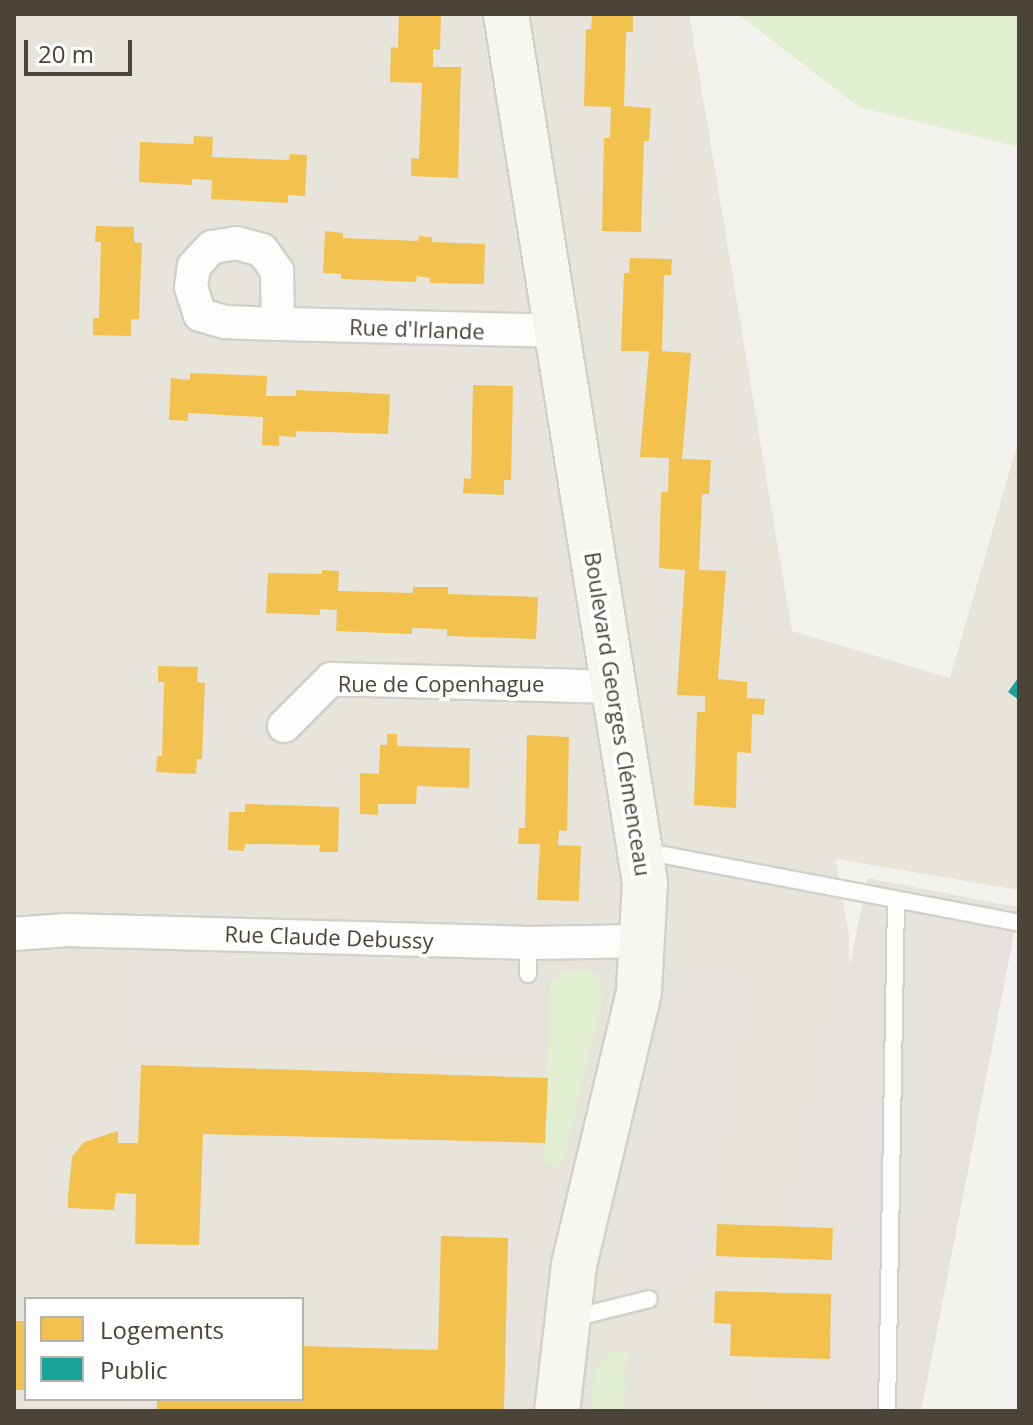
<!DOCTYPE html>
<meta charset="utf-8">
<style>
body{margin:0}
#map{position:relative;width:1033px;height:1425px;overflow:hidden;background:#f4f2ee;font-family:"Open Sans",sans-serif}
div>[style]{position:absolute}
.residential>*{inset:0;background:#e7e4dc}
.green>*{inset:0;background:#e1eecf}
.parking>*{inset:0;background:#e6e3df;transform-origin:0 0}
.homes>*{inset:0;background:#f2c14e;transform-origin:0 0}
.public>*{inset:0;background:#17a398}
.roads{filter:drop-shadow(2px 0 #d2d0cb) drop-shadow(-2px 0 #d2d0cb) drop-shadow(0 2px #d2d0cb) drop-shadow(0 -2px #d2d0cb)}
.lane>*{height:16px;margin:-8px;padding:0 8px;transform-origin:8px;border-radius:8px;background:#fdfdfc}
.street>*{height:32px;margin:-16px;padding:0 16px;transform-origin:16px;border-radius:16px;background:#fdfdfc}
.secondary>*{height:44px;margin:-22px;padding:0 22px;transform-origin:22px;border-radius:22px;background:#f7f6f1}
span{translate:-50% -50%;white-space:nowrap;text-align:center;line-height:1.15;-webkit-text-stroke:8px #fff;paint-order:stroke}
.street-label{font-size:22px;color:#4b4439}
.frame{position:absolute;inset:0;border:16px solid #4b4439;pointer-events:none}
.legend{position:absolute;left:24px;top:1297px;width:280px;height:104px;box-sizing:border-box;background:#fff;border:2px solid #b7b4b0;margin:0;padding:10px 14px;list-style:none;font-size:24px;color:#4b4439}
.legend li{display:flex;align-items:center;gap:16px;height:40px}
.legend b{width:40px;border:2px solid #b7b4b0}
.scale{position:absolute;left:24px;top:40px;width:108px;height:36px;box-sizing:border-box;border:4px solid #4b4439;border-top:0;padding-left:10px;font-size:24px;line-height:28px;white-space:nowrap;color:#4b4439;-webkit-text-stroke:6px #fff;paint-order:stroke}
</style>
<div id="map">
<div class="residential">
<i style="clip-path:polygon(evenodd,14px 14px,689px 14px,792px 631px,950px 678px,1019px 438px,1019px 890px,835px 859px,849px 935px,856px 1411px,14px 1411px,14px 14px,26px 1299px,302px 1299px,302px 1399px,26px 1399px,26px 1299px)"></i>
</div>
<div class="green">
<i style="clip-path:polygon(738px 14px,1019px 14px,1019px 147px,859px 107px)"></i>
<i style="clip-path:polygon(584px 969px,596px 972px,604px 996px,562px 1166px,544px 1164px,549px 985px,565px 971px)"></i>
<i style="clip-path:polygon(609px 1352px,627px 1352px,624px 1411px,591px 1411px,595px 1368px)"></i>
</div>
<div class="parking">
<i style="left:867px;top:878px;width:155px;height:533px;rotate:11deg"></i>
<i style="clip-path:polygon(144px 955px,505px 963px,506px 974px,549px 974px,548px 1055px,142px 1044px)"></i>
<i style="clip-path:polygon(663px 966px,756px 976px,704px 1257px,659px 1310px,632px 1274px,609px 1269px)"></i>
</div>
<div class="homes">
<i style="clip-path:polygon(399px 14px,441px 14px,440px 50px,433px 49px,433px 67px,461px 67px,458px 178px,411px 176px,411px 158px,419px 159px,422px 83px,390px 82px,391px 47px,398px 48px)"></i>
<i style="clip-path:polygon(592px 14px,633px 14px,633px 32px,626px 32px,624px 106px,651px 108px,649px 141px,644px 141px,641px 232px,602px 231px,604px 138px,610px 138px,611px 107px,584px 106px,586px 29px,591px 29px)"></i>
<i style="clip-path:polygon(194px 136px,213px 137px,212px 157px,289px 160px,290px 154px,307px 155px,305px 196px,288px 195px,288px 203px,211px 199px,212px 180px,192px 179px,192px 185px,139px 182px,140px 142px,193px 144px)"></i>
<i style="clip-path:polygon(96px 226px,134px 227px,134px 242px,142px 243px,139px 319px,131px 319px,131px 336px,93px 335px,93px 318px,99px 318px,101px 242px,95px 242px)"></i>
<i style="clip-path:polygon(325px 231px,343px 233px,343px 238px,418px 241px,419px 236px,432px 237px,432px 242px,485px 244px,484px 284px,430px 283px,430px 278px,417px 276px,416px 282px,341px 279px,341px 274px,323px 273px)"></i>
<i style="clip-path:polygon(630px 258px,672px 259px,671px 275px,664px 275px,662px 351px,691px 353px,682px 459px,711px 460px,709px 494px,702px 494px,699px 570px,726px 571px,718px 679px,747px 682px,747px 698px,765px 699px,764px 715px,752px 714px,751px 753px,737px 752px,736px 808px,694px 805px,697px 712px,705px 712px,705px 696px,677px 695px,685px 570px,659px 568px,661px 492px,668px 492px,669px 458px,640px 457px,649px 351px,621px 351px,624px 273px,629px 273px)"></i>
<i style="clip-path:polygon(190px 373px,267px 376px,266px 396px,296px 396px,296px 390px,390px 394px,388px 434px,296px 431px,296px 437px,279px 436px,279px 446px,262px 445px,263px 417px,188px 413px,188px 421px,169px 420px,171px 378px,190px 380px)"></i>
<i style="clip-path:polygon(473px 385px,513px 386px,511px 480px,504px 480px,504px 495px,463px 493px,464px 478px,471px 479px)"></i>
<i style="clip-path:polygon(322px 570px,339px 571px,338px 591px,413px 593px,413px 587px,448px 587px,448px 594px,538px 597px,536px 639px,447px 636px,447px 629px,412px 628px,412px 634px,336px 631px,337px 610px,320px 609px,320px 615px,266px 613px,268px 573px,322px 574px)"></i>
<i style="clip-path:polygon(158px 666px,198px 667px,197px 682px,205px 683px,202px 759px,197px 759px,196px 774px,156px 772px,157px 756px,162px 756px,164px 682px,158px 682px)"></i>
<i style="clip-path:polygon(387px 734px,397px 734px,397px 746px,470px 748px,469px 788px,417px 786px,416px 804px,378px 804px,378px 815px,360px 814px,360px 773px,379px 774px,380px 745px,387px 745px)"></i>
<i style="clip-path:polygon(527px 735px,569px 737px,567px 831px,559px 830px,558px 845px,581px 846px,579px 901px,537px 900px,540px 844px,518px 844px,519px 828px,525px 828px)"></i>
<i style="clip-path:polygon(245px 804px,339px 807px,338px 852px,319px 852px,320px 845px,245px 844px,244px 851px,228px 850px,229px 812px,245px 812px)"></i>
<i style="clip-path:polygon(141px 1065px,548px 1078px,545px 1143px,203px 1134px,199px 1245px,135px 1244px,136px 1194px,116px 1193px,114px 1210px,68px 1208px,68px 1197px,72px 1157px,84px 1142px,118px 1131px,118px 1143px,138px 1143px)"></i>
<i style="left:717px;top:1224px;width:116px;height:32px;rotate:2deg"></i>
<i style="clip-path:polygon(441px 1236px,508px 1238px,504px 1411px,157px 1411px,157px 1399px,302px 1399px,302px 1346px,438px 1350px)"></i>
<i style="clip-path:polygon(715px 1291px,831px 1294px,830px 1359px,730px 1356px,731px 1324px,714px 1323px)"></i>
<i style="left:14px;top:1321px;width:12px;height:69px"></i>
</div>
<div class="public">
<i style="clip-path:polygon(1019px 677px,1019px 700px,1008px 692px)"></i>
</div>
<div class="roads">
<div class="lane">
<i style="left:643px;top:851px;width:383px;rotate:10.8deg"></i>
<i style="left:528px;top:974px;width:31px;rotate:-90deg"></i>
<i style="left:573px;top:1318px;width:78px;rotate:-14deg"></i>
<i style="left:887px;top:1411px;width:511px;rotate:-88.99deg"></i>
</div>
<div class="street">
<i style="left:278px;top:324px;width:53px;rotate:-177.8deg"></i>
<i style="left:225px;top:322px;width:26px;rotate:-164deg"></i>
<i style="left:200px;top:315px;width:29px;rotate:-108deg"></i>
<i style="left:191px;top:287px;width:21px;rotate:-82deg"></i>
<i style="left:194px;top:266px;width:26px;rotate:-47deg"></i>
<i style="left:212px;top:247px;width:24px;rotate:-9deg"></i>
<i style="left:236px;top:243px;width:27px;rotate:15deg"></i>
<i style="left:262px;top:250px;width:26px;rotate:54deg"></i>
<i style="left:277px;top:271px;width:53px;rotate:88.9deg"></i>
<i style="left:278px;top:324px;width:278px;rotate:1.4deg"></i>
<i style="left:284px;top:726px;width:66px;rotate:-45deg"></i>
<i style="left:331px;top:679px;width:285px;rotate:1.6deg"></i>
<i style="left:14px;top:934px;width:52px;rotate:-4.4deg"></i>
<i style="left:66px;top:930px;width:462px;rotate:1.6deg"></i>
<i style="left:528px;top:943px;width:117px;rotate:-1deg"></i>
</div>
<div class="secondary">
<i style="left:506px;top:14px;width:880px;rotate:80.91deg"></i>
<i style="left:645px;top:883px;width:109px;rotate:93.2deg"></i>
<i style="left:639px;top:992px;width:281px;rotate:103.4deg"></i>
<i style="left:574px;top:1265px;width:147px;rotate:96.6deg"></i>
</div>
</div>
<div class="street-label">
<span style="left:417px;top:329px;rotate:2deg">Rue d'Irlande</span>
<span style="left:441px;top:684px">Rue de Copenhague</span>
<span style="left:618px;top:714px;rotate:81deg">Boulevard Georges Clémenceau</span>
<span style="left:329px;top:937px;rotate:2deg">Rue Claude Debussy</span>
</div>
<div class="frame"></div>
<ul class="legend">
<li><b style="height:22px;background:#f2c14e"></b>Logements</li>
<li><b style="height:22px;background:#17a398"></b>Public</li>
</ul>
<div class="scale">20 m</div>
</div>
